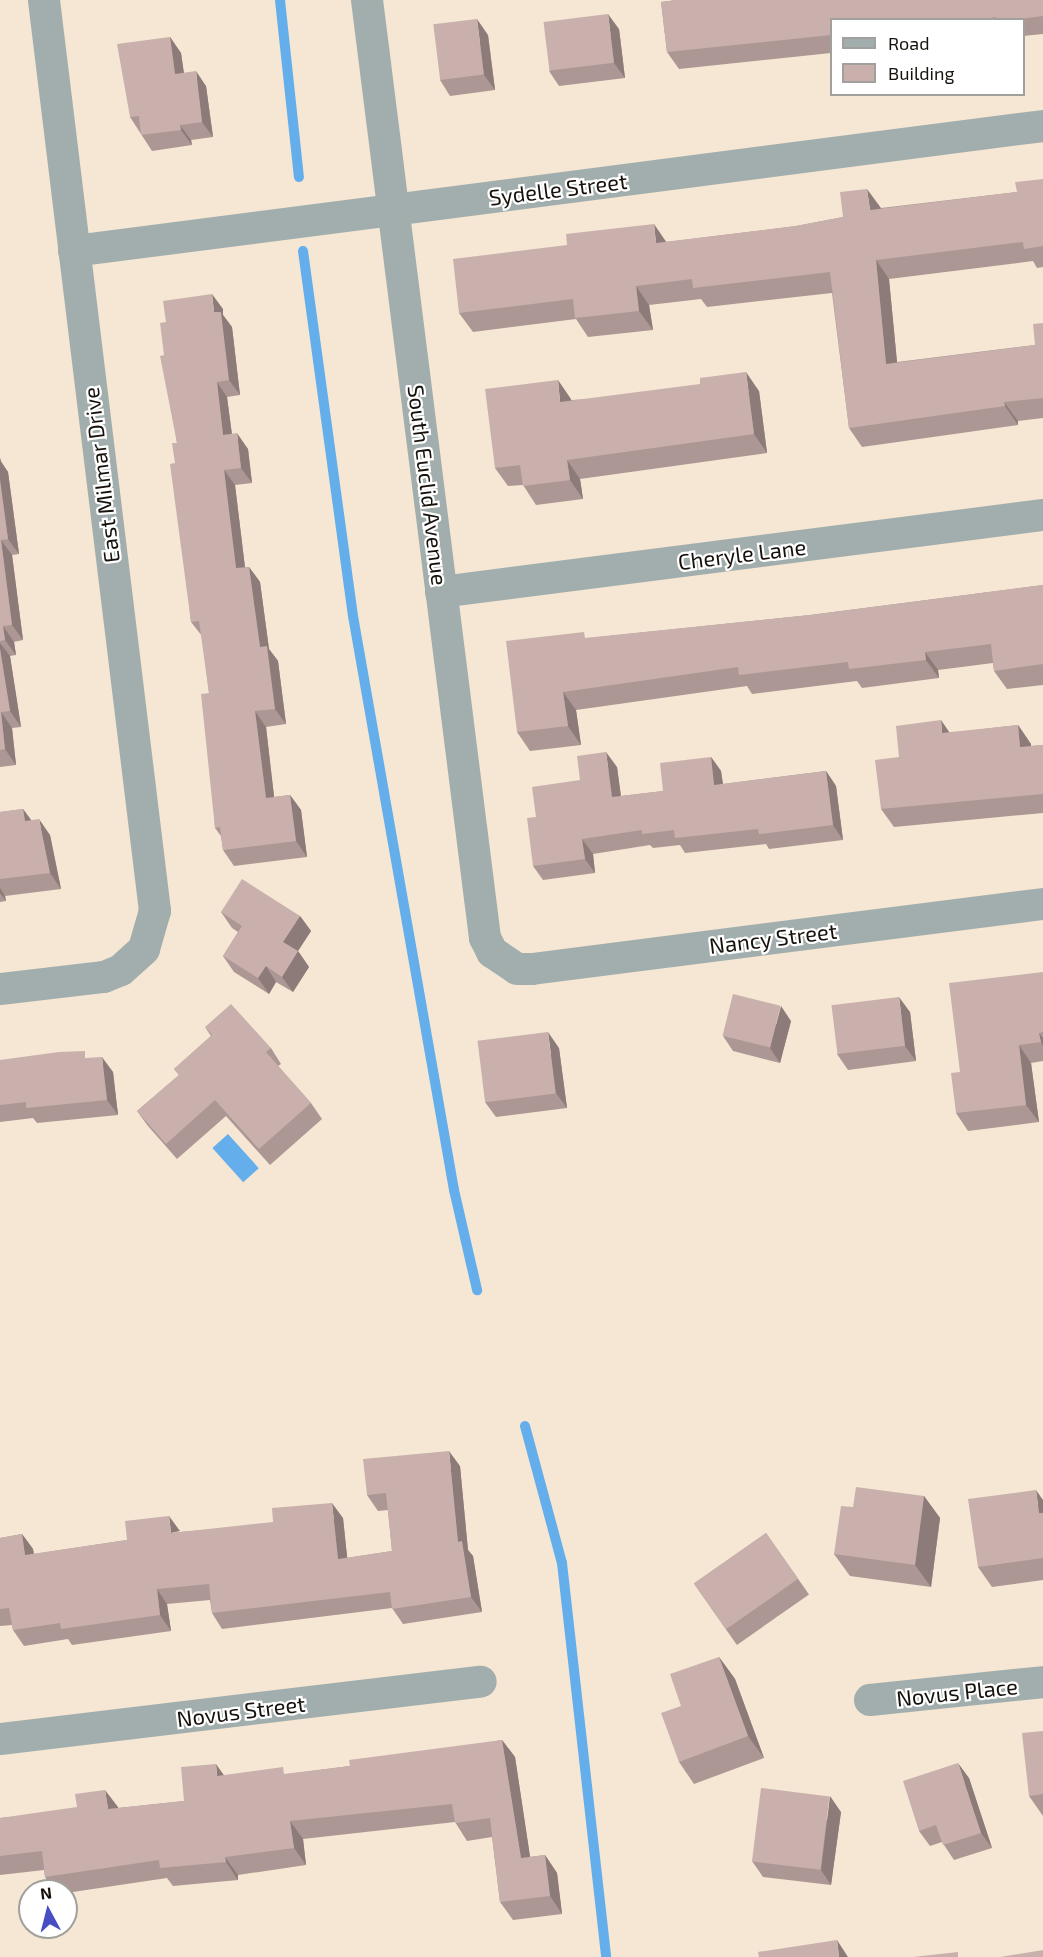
<!DOCTYPE html>
<style>
body{margin:0}
#map{position:relative;width:1043px;height:1957px;overflow:hidden;background:#f5e7d3;font-family:"Exo 2",sans-serif}
div>[style]{position:absolute}
.water>*{inset:0;background:#64aeeb;transform-origin:0 0}
.stream>*{height:10px;margin:-5px;padding:0 5px;transform-origin:5px;border-radius:5px;background:#64aeeb}
.street>*{height:32px;margin:-16px;padding:0 16px;transform-origin:16px;border-radius:16px;background:#a2aead}
.wall>*{inset:0;background:#ad9795;transform-origin:0 0}
.shaded-wall>*{inset:0;background:#8d7b79}
.building>*{inset:0;background:#c9b0ad;transform-origin:0 0}
span{translate:-50% -50%;white-space:nowrap;text-align:center;line-height:1.15;-webkit-text-stroke:4.5px #fff;paint-order:stroke}
.street-label{font-size:22px;color:#16110b}
.legend{position:absolute;left:830px;top:18px;width:195px;height:78px;box-sizing:border-box;background:#fff;border:2px solid #a2a09d;margin:0;padding:8px 10px;list-style:none;font-size:18px;color:#16110b}
.legend li{display:flex;align-items:center;gap:12px;height:30px}
.legend b{width:30px;border:2px solid #a2a09d}
.north{position:absolute;left:18px;top:1879px;width:60px;height:60px;box-sizing:border-box;background:#fff;border:2px solid #a2a09d;border-radius:50%;rotate:353deg;font-size:16px;font-weight:700;line-height:24px;text-align:center;color:#16110b}
.north::after{content:'';display:block;margin:auto;width:21px;height:27px;background:#474ec3;clip-path:polygon(50% 0,100% 100%,50% 72%,0 100%)}
</style>
<div id="map">
<div class="water">
<i style="left:228px;top:1134px;width:46px;height:21px;rotate:48deg"></i>
</div>
<div class="stream">
<i style="left:280px;top:0;width:178px;rotate:83.9deg"></i>
<i style="left:303px;top:251px;width:368px;rotate:82.2deg"></i>
<i style="left:353px;top:616px;width:583px;rotate:80.02deg"></i>
<i style="left:454px;top:1190px;width:103px;rotate:77deg"></i>
<i style="left:525px;top:1426px;width:142px;rotate:74.9deg"></i>
<i style="left:562px;top:1563px;width:396px;rotate:83.6deg"></i>
</div>
<div class="street">
<i style="left:367px;top:0;width:945px;rotate:82.83deg"></i>
<i style="left:485px;top:938px;width:16px;rotate:63deg"></i>
<i style="left:492px;top:952px;width:30px;rotate:34deg"></i>
<i style="left:517px;top:969px;width:15px"></i>
<i style="left:532px;top:969px;width:515px;rotate:-7.25deg"></i>
<i style="left:74px;top:251px;width:977px;rotate:-7.35deg"></i>
<i style="left:441px;top:592px;width:607px;rotate:-7.29deg"></i>
<i style="left:0;top:989px;width:105px;rotate:-6.6deg"></i>
<i style="left:104px;top:977px;width:18px;rotate:-22deg"></i>
<i style="left:121px;top:970px;width:31px;rotate:-42deg"></i>
<i style="left:144px;top:949px;width:40px;rotate:-74deg"></i>
<i style="left:155px;top:911px;width:918px;rotate:-96.95deg"></i>
<i style="left:870px;top:1700px;width:174px;rotate:-5.9deg"></i>
<i style="left:0;top:1739px;width:484px;rotate:-6.8deg"></i>
</div>
<div class="wall">
<i style="clip-path:polygon(677px 0,1043px 0,1043px 34px,1023px 36px,1023px 20px,831px 20px,831px 53px,679px 69px,667px 52px,661px 2px)"></i>
<i style="clip-path:polygon(619px 29px,625px 78px,559px 86px,549px 71px)"></i>
<i style="clip-path:polygon(488px 35px,495px 90px,450px 96px,440px 80px)"></i>
<i style="clip-path:polygon(170px 37px,181px 53px,184px 73px,206px 86px,213px 137px,191px 140px,192px 145px,152px 151px,130px 117px)"></i>
<i style="clip-path:polygon(1043px 179px,1043px 267px,1037px 268px,1033px 261px,889px 279px,897px 362px,1035px 345px,1043px 323px,1043px 418px,1018px 421px,1018px 425px,862px 447px,849px 428px,832px 293px,707px 307px,701px 299px,649px 305px,653px 330px,588px 337px,576px 319px,473px 332px,459px 313px,666px 242px,796px 226px,843px 217px,881px 208px,1017px 192px)"></i>
<i style="clip-path:polygon(223px 309px,223px 315px,232px 327px,240px 395px,227px 397px,232px 434px,248px 449px,252px 483px,235px 485px,245px 567px,249px 567px,260px 582px,269px 649px,278px 661px,286px 724px,266px 727px,274px 797px,290px 795px,301px 810px,307px 857px,234px 866px,223px 850px,221px 836px,215px 828px,209px 693px,202px 636px,191px 622px,175px 463px,177px 443px,164px 355px,166px 322px)"></i>
<i style="clip-path:polygon(759px 391px,767px 453px,580px 479px,583px 499px,536px 505px,523px 485px,508px 486px,495px 468px,571px 399px,571px 400px)"></i>
<i style="clip-path:polygon(0 458px,1px 461px,8px 472px,19px 554px,12px 555px,23px 640px,14px 642px,16px 655px,10px 656px,21px 727px,12px 728px,16px 765px,0 767px)"></i>
<i style="clip-path:polygon(1043px 585px,1043px 685px,1007px 689px,994px 671px,993px 663px,938px 670px,939px 678px,862px 688px,857px 681px,752px 694px,747px 686px,576px 710px,581px 745px,530px 751px,517px 732px,589px 638px,810px 615px)"></i>
<i style="clip-path:polygon(1018px 725px,1031px 744px,1031px 746px,1043px 745px,1043px 813px,894px 827px,881px 809px,899px 757px,949px 733px)"></i>
<i style="clip-path:polygon(711px 757px,721px 771px,723px 784px,826px 771px,836px 786px,843px 840px,769px 849px,766px 844px,685px 853px,680px 845px,653px 848px,650px 845px,593px 854px,595px 873px,543px 880px,533px 866px,536px 817px,580px 780px,617px 767px,621px 796px,663px 791px)"></i>
<i style="clip-path:polygon(23px 809px,31px 820px,50px 835px,61px 889px,5px 896px,6px 901px,0 902px,0 812px)"></i>
<i style="clip-path:polygon(221px 912px,300px 916px,311px 931px,298px 951px,309px 967px,293px 992px,276px 982px,269px 994px,234px 972px,223px 956px,238px 932px,232px 928px)"></i>
<i style="clip-path:polygon(1043px 972px,1043px 1061px,1031px 1063px,1039px 1122px,968px 1131px,956px 1113px,960px 1072px)"></i>
<i style="clip-path:polygon(910px 1012px,916px 1061px,848px 1070px,837px 1054px)"></i>
<i style="clip-path:polygon(791px 1021px,780px 1063px,733px 1051px,723px 1036px)"></i>
<i style="clip-path:polygon(205px 1027px,271px 1048px,281px 1064px,278px 1066px,311px 1103px,322px 1119px,270px 1165px,226px 1116px,177px 1159px,148px 1126px,137px 1111px,179px 1075px,174px 1069px,211px 1036px)"></i>
<i style="clip-path:polygon(559px 1048px,567px 1108px,496px 1117px,485px 1102px)"></i>
<i style="clip-path:polygon(89px 1058px,113px 1072px,118px 1115px,37px 1123px,33px 1118px,0 1122px,0 1060px)"></i>
<i style="clip-path:polygon(460px 1466px,468px 1550px,473px 1556px,482px 1612px,403px 1624px,392px 1608px,222px 1629px,212px 1613px,210px 1600px,167px 1604px,171px 1631px,72px 1645px,68px 1639px,24px 1646px,13px 1630px,12px 1625px,0 1626px,0 1538px,22px 1534px,33px 1549px,34px 1554px,180px 1532px,343px 1518px,347px 1558px,392px 1551px,388px 1510px,378px 1511px,367px 1495px)"></i>
<i style="clip-path:polygon(924px 1496px,940px 1518px,931px 1587px,850px 1576px,834px 1554px,853px 1507px)"></i>
<i style="clip-path:polygon(1043px 1500px,1043px 1580px,992px 1587px,978px 1567px)"></i>
<i style="left:766px;top:1533px;width:75px;height:88px;rotate:55deg"></i>
<i style="clip-path:polygon(719px 1657px,735px 1679px,764px 1758px,694px 1784px,679px 1762px,681px 1706px)"></i>
<i style="clip-path:polygon(1043px 1731px,1043px 1816px,1029px 1796px)"></i>
<i style="clip-path:polygon(502px 1740px,515px 1757px,530px 1857px,545px 1855px,557px 1873px,562px 1914px,513px 1920px,500px 1902px,492px 1837px,467px 1841px,455px 1822px,303px 1839px,306px 1865px,238px 1875px,238px 1880px,173px 1886px,167px 1878px,66px 1893px,66px 1891px,55px 1891px,45px 1877px,44px 1870px,0 1875px,0 1818px,118px 1807px,118px 1808px,184px 1801px,224px 1775px,288px 1774px,350px 1766px)"></i>
<i style="clip-path:polygon(969px 1778px,992px 1848px,954px 1860px,942px 1842px,930px 1846px,919px 1831px)"></i>
<i style="clip-path:polygon(841px 1812px,831px 1885px,763px 1877px,752px 1861px)"></i>
</div>
<div class="shaded-wall">
<i style="clip-path:polygon(608px 14px,619px 29px,625px 78px,614px 63px)"></i>
<i style="clip-path:polygon(477px 19px,488px 35px,495px 90px,484px 75px)"></i>
<i style="clip-path:polygon(170px 37px,181px 53px,186px 89px,175px 74px)"></i>
<i style="clip-path:polygon(196px 71px,206px 86px,213px 137px,202px 122px)"></i>
<i style="clip-path:polygon(180px 125px,191px 140px,192px 145px,181px 130px)"></i>
<i style="clip-path:polygon(867px 189px,881px 208px,883px 229px,870px 210px)"></i>
<i style="clip-path:polygon(654px 224px,667px 243px,656px 243px)"></i>
<i style="clip-path:polygon(876px 260px,889px 279px,899px 383px,886px 364px)"></i>
<i style="clip-path:polygon(636px 286px,649px 305px,653px 330px,639px 311px)"></i>
<i style="clip-path:polygon(212px 294px,223px 309px,223px 315px,232px 327px,240px 395px,229px 380px,214px 312px)"></i>
<i style="clip-path:polygon(746px 372px,759px 391px,767px 453px,754px 434px)"></i>
<i style="clip-path:polygon(558px 380px,571px 399px,573px 420px,560px 402px)"></i>
<i style="clip-path:polygon(217px 382px,227px 397px,234px 451px,223px 435px)"></i>
<i style="clip-path:polygon(1004px 402px,1018px 421px,1018px 425px,1005px 406px)"></i>
<i style="clip-path:polygon(237px 433px,248px 449px,252px 483px,241px 468px)"></i>
<i style="clip-path:polygon(0 458px,1px 462px,8px 472px,19px 554px,8px 539px,0 480px)"></i>
<i style="clip-path:polygon(567px 460px,580px 479px,583px 499px,570px 480px)"></i>
<i style="clip-path:polygon(224px 470px,235px 485px,247px 584px,236px 568px)"></i>
<i style="clip-path:polygon(1px 540px,12px 555px,23px 640px,12px 625px)"></i>
<i style="clip-path:polygon(249px 567px,260px 582px,269px 649px,278px 661px,286px 724px,275px 709px,260px 647px)"></i>
<i style="clip-path:polygon(3px 626px,14px 642px,16px 655px,5px 640px)"></i>
<i style="clip-path:polygon(0 643px,10px 656px,21px 727px,10px 711px,0 649px)"></i>
<i style="clip-path:polygon(925px 652px,938px 670px,939px 678px,926px 660px)"></i>
<i style="clip-path:polygon(563px 692px,576px 710px,581px 745px,568px 726px)"></i>
<i style="clip-path:polygon(255px 711px,266px 727px,276px 813px,266px 798px)"></i>
<i style="clip-path:polygon(1px 712px,12px 728px,16px 765px,5px 749px)"></i>
<i style="clip-path:polygon(941px 720px,954px 739px,942px 733px)"></i>
<i style="clip-path:polygon(1018px 725px,1031px 744px,1033px 766px,1020px 747px)"></i>
<i style="clip-path:polygon(606px 752px,617px 767px,623px 812px,612px 797px)"></i>
<i style="clip-path:polygon(711px 757px,721px 771px,725px 799px,714px 785px)"></i>
<i style="clip-path:polygon(826px 771px,836px 786px,843px 840px,833px 825px)"></i>
<i style="clip-path:polygon(290px 795px,301px 810px,307px 857px,296px 841px)"></i>
<i style="clip-path:polygon(23px 809px,34px 824px,25px 821px)"></i>
<i style="clip-path:polygon(39px 819px,50px 835px,61px 889px,50px 873px)"></i>
<i style="clip-path:polygon(582px 839px,593px 854px,595px 873px,585px 859px)"></i>
<i style="clip-path:polygon(0 888px,5px 896px,6px 901px,0 893px)"></i>
<i style="clip-path:polygon(300px 916px,311px 931px,294px 957px,283px 942px)"></i>
<i style="clip-path:polygon(298px 951px,309px 967px,293px 992px,282px 977px)"></i>
<i style="clip-path:polygon(266px 966px,276px 982px,269px 994px,258px 978px)"></i>
<i style="clip-path:polygon(899px 997px,910px 1012px,916px 1061px,905px 1046px)"></i>
<i style="clip-path:polygon(781px 1006px,791px 1021px,780px 1063px,770px 1048px)"></i>
<i style="clip-path:polygon(548px 1032px,559px 1048px,567px 1108px,556px 1093px)"></i>
<i style="clip-path:polygon(1039px 1033px,1043px 1038px,1043px 1046px,1041px 1042px)"></i>
<i style="clip-path:polygon(1019px 1045px,1031px 1063px,1039px 1122px,1026px 1105px)"></i>
<i style="clip-path:polygon(102px 1057px,113px 1072px,118px 1115px,107px 1100px)"></i>
<i style="clip-path:polygon(449px 1451px,460px 1466px,468px 1550px,473px 1556px,482px 1612px,471px 1597px,458px 1542px)"></i>
<i style="clip-path:polygon(1036px 1490px,1043px 1500px,1043px 1519px,1039px 1513px)"></i>
<i style="clip-path:polygon(924px 1496px,940px 1518px,931px 1587px,915px 1565px)"></i>
<i style="clip-path:polygon(332px 1503px,343px 1518px,349px 1574px,338px 1559px)"></i>
<i style="clip-path:polygon(169px 1516px,180px 1531px,171px 1533px)"></i>
<i style="clip-path:polygon(22px 1534px,33px 1549px,36px 1570px,25px 1555px)"></i>
<i style="clip-path:polygon(157px 1589px,167px 1604px,171px 1631px,160px 1615px)"></i>
<i style="clip-path:polygon(719px 1657px,735px 1679px,764px 1758px,748px 1736px)"></i>
<i style="clip-path:polygon(502px 1740px,515px 1757px,533px 1876px,521px 1858px)"></i>
<i style="clip-path:polygon(958px 1763px,969px 1778px,992px 1848px,981px 1833px)"></i>
<i style="clip-path:polygon(216px 1764px,228px 1781px,217px 1776px)"></i>
<i style="clip-path:polygon(105px 1790px,118px 1807px,120px 1827px,108px 1809px)"></i>
<i style="clip-path:polygon(830px 1796px,841px 1812px,831px 1885px,821px 1870px)"></i>
<i style="clip-path:polygon(290px 1821px,303px 1839px,306px 1865px,294px 1848px)"></i>
<i style="clip-path:polygon(545px 1855px,557px 1873px,562px 1914px,550px 1896px)"></i>
<i style="clip-path:polygon(225px 1857px,238px 1875px,238px 1880px,226px 1862px)"></i>
<i style="clip-path:polygon(837px 1940px,848px 1957px,839px 1957px)"></i>
</div>
<div class="building">
<i style="clip-path:polygon(677px 0,1043px 0,1043px 16px,1013px 20px,997px 20px,996px 17px,976px 20px,831px 20px,831px 35px,667px 52px,661px 2px)"></i>
<i style="left:608px;top:14px;width:49px;height:65px;rotate:83deg"></i>
<i style="left:477px;top:19px;width:56px;height:44px;rotate:83deg"></i>
<i style="clip-path:polygon(170px 37px,175px 74px,196px 71px,202px 122px,180px 125px,181px 130px,141px 135px,139px 116px,130px 117px,117px 44px)"></i>
<i style="clip-path:polygon(1043px 179px,1043px 246px,1024px 249px,1023px 242px,876px 260px,886px 364px,1035px 345px,1033px 324px,1043px 323px,1043px 398px,1004px 402px,1005px 406px,849px 428px,830px 272px,693px 288px,692px 279px,636px 286px,639px 311px,575px 318px,573px 299px,459px 313px,453px 259px,567px 245px,566px 234px,654px 224px,656px 243px,796px 226px,843px 217px,840px 192px,867px 189px,870px 210px,1017px 192px,1015px 182px)"></i>
<i style="clip-path:polygon(212px 294px,214px 312px,221px 312px,229px 380px,217px 382px,223px 435px,237px 433px,241px 468px,224px 470px,236px 568px,249px 567px,260px 647px,267px 646px,275px 709px,255px 711px,266px 798px,290px 795px,296px 841px,223px 850px,220px 827px,215px 828px,201px 694px,209px 693px,199px 621px,191px 622px,170px 464px,175px 463px,172px 443px,177px 443px,160px 356px,164px 355px,160px 323px,166px 322px,163px 301px)"></i>
<i style="clip-path:polygon(746px 372px,754px 434px,567px 460px,570px 480px,523px 486px,520px 465px,495px 468px,485px 389px,558px 380px,560px 402px,700px 384px,700px 378px)"></i>
<i style="clip-path:polygon(0 480px,8px 539px,1px 540px,12px 625px,3px 626px,5px 640px,0 641px)"></i>
<i style="clip-path:polygon(1043px 585px,1043px 664px,994px 671px,991px 644px,925px 652px,926px 660px,849px 669px,848px 662px,739px 675px,738px 667px,563px 692px,568px 726px,517px 732px,506px 641px,584px 632px,585px 638px,810px 615px)"></i>
<i style="clip-path:polygon(0 649px,10px 711px,1px 712px,5px 749px,0 750px)"></i>
<i style="clip-path:polygon(941px 720px,942px 733px,1018px 725px,1020px 747px,1043px 745px,1043px 794px,881px 809px,875px 760px,899px 757px,896px 726px)"></i>
<i style="clip-path:polygon(606px 752px,612px 797px,663px 791px,660px 763px,711px 757px,714px 785px,826px 771px,833px 825px,759px 834px,758px 829px,675px 838px,674px 830px,642px 834px,642px 830px,582px 839px,585px 859px,533px 866px,527px 818px,536px 817px,532px 787px,580px 780px,577px 756px)"></i>
<i style="clip-path:polygon(23px 809px,25px 821px,39px 819px,50px 873px,0 879px,0 812px)"></i>
<i style="clip-path:polygon(242px 879px,300px 916px,283px 942px,298px 951px,282px 977px,266px 966px,258px 978px,223px 956px,242px 926px,221px 912px)"></i>
<i style="clip-path:polygon(1043px 972px,1043px 1032px,1039px 1033px,1041px 1042px,1019px 1045px,1026px 1105px,956px 1113px,951px 1073px,960px 1072px,949px 983px)"></i>
<i style="left:733px;top:994px;width:49px;height:43px;rotate:14deg"></i>
<i style="left:899px;top:997px;width:49px;height:68px;rotate:83deg"></i>
<i style="clip-path:polygon(231px 1004px,271px 1048px,266px 1052px,311px 1103px,259px 1149px,215px 1100px,166px 1144px,137px 1111px,179px 1075px,174px 1069px,212px 1035px,205px 1027px)"></i>
<i style="left:548px;top:1032px;width:62px;height:71px;rotate:83deg"></i>
<i style="clip-path:polygon(85px 1051px,85px 1058px,102px 1057px,107px 1100px,26px 1108px,26px 1102px,0 1105px,0 1060px,59px 1052px)"></i>
<i style="clip-path:polygon(449px 1451px,458px 1542px,462px 1541px,471px 1597px,392px 1609px,390px 1592px,212px 1613px,209px 1584px,157px 1589px,160px 1615px,61px 1629px,60px 1623px,13px 1630px,9px 1608px,0 1609px,0 1538px,22px 1534px,25px 1555px,127px 1540px,125px 1521px,169px 1516px,171px 1533px,273px 1522px,272px 1508px,332px 1503px,338px 1559px,392px 1551px,386px 1493px,367px 1495px,363px 1459px)"></i>
<i style="clip-path:polygon(856px 1487px,924px 1496px,915px 1565px,834px 1554px,841px 1506px,853px 1507px)"></i>
<i style="clip-path:polygon(1036px 1490px,1039px 1513px,1043px 1513px,1043px 1558px,978px 1567px,968px 1499px)"></i>
<i style="left:766px;top:1533px;width:56px;height:88px;rotate:55deg"></i>
<i style="clip-path:polygon(719px 1657px,748px 1736px,679px 1762px,661px 1713px,681px 1706px,670px 1674px)"></i>
<i style="clip-path:polygon(1043px 1731px,1043px 1794px,1029px 1796px,1022px 1733px)"></i>
<i style="clip-path:polygon(502px 1740px,521px 1858px,545px 1855px,550px 1896px,500px 1902px,490px 1818px,455px 1823px,452px 1804px,290px 1821px,294px 1848px,225px 1857px,226px 1862px,160px 1868px,159px 1860px,45px 1877px,42px 1851px,0 1856px,0 1818px,77px 1807px,75px 1794px,105px 1790px,108px 1809px,184px 1801px,181px 1767px,216px 1764px,217px 1776px,283px 1767px,284px 1774px,350px 1766px,349px 1760px)"></i>
<i style="clip-path:polygon(958px 1763px,981px 1833px,943px 1845px,936px 1825px,919px 1831px,903px 1781px)"></i>
<i style="left:761px;top:1788px;width:69px;height:74px;rotate:7deg"></i>
<i style="clip-path:polygon(837px 1940px,839px 1957px,759px 1957px,758px 1952px)"></i>
<i style="clip-path:polygon(1043px 1950px,1043px 1957px,1000px 1957px)"></i>
<i style="clip-path:polygon(958px 1952px,958px 1957px,913px 1957px)"></i>
</div>
<div class="street-label">
<span style="left:558px;top:189px;rotate:-7deg">Sydelle Street</span>
<span style="left:101px;top:475px;rotate:-97deg">East Milmar Drive</span>
<span style="left:428px;top:485px;rotate:83deg">South Euclid Avenue</span>
<span style="left:742px;top:554px;rotate:-7deg">Cheryle Lane</span>
<span style="left:773px;top:938px;rotate:-7deg">Nancy Street</span>
<span style="left:957px;top:1692px;rotate:-6deg">Novus Place</span>
<span style="left:241px;top:1711px;rotate:-7deg">Novus Street</span>
</div>
<ul class="legend">
<li><b style="height:8px;background:#a2aead"></b>Road</li>
<li><b style="height:16px;background:#c9b0ad"></b>Building</li>
</ul>
<div class="north">N</div>
</div>
